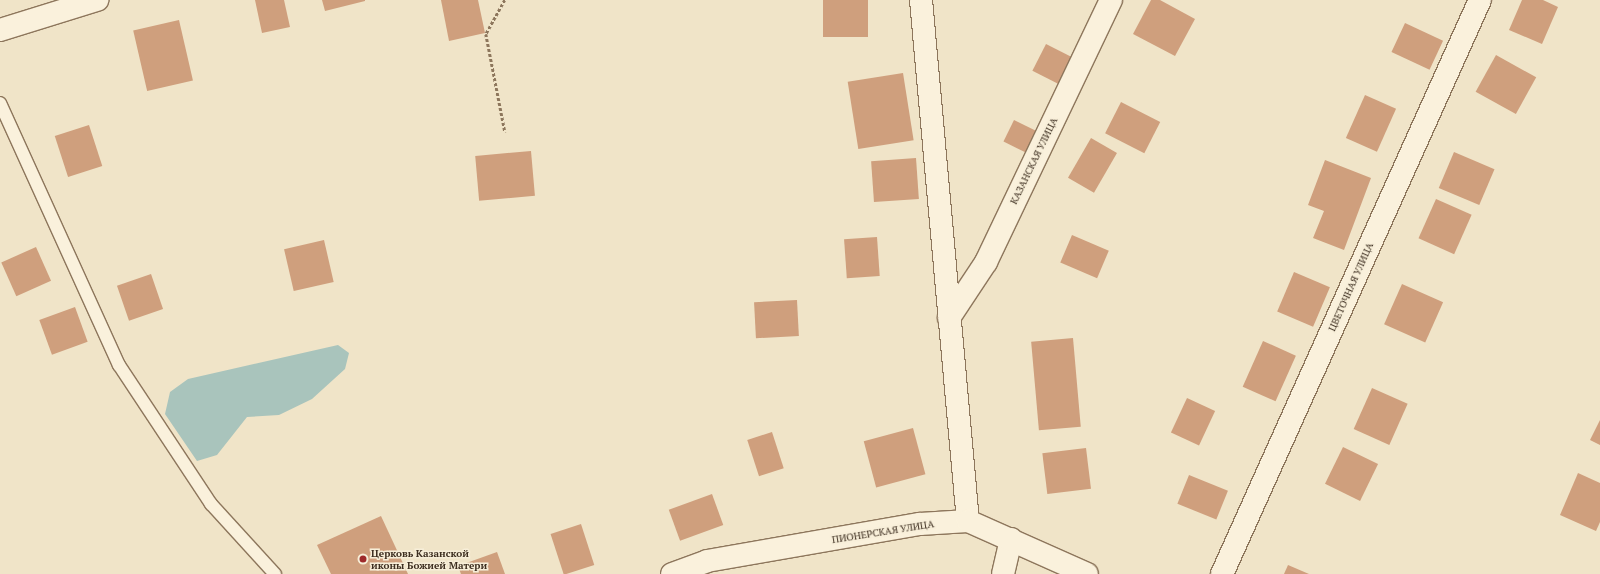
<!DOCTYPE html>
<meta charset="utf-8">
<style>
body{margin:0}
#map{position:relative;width:1600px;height:574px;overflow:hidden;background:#f0e4c8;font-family:"PT Serif",serif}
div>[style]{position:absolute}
.water>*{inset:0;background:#a9c4bc}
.building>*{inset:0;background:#cf9f7d;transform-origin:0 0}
.path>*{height:2.5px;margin-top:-1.25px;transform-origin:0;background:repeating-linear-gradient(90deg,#8d765c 0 3px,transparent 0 5px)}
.roads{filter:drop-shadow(1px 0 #8d765c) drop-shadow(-1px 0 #8d765c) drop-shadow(0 1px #8d765c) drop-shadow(0 -1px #8d765c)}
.lane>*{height:12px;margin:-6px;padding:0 6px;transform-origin:6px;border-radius:6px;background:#faf1dc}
.street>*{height:22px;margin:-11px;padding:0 11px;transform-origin:11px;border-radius:11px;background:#faf1dc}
.secondary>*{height:22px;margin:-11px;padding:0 11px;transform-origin:11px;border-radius:11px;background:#faf1dc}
.dots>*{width:11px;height:11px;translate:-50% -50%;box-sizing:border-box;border:2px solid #f7eed8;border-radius:50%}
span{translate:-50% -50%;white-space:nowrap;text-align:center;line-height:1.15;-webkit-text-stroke:3px #f7eed8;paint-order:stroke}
.street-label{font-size:10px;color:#3d2e20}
.poi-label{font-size:10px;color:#3d2e20;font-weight:700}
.left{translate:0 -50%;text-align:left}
</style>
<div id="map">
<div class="water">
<i style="clip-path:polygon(338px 345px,349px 353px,345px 369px,312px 399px,279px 415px,247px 417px,217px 455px,197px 461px,165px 414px,170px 392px,188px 379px)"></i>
</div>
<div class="building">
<i style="clip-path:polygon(255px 0,284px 0,290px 27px,262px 33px)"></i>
<i style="clip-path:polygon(322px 0,365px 0,365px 1px,325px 11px)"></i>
<i style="clip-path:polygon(441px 0,478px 0,485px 33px,449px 41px)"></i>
<i style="left:823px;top:0;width:45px;height:37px"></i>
<i style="clip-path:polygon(1151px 0,1160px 0,1195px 19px,1175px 56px,1133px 34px)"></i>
<i style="clip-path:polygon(1522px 0,1543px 0,1558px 7px,1542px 44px,1509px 30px)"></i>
<i style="left:179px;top:20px;width:62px;height:47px;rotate:77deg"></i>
<i style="left:1405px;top:23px;width:42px;height:32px;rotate:25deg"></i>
<i style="left:1046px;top:44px;width:36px;height:30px;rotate:27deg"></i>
<i style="left:1496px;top:55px;width:46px;height:42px;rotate:29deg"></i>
<i style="left:903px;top:73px;width:68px;height:56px;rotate:81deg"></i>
<i style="left:1365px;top:95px;width:34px;height:47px;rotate:24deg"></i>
<i style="left:1121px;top:102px;width:44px;height:35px;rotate:27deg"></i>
<i style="left:1014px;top:120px;width:34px;height:24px;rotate:26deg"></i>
<i style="left:89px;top:125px;width:43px;height:36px;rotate:72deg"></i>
<i style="left:1091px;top:138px;width:30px;height:46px;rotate:30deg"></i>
<i style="left:531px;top:151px;width:45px;height:56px;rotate:85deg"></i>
<i style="left:1454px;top:152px;width:44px;height:39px;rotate:23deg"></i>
<i style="left:916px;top:158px;width:41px;height:45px;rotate:86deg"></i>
<i style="clip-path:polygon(1325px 160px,1371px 178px,1344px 250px,1313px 238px,1324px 211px,1308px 205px)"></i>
<i style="left:1436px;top:199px;width:39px;height:43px;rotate:24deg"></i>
<i style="left:1072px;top:235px;width:40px;height:30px;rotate:23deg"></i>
<i style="left:877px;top:237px;width:39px;height:33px;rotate:86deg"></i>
<i style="left:324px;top:240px;width:43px;height:41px;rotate:77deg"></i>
<i style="left:36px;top:247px;width:37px;height:38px;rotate:66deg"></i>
<i style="left:1294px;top:272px;width:39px;height:43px;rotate:23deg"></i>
<i style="left:151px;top:274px;width:37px;height:36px;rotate:71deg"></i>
<i style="left:1402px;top:284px;width:45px;height:44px;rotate:24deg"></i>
<i style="left:797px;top:300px;width:36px;height:43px;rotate:87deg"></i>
<i style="left:75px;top:307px;width:37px;height:38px;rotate:70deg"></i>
<i style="left:1073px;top:338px;width:89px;height:42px;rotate:85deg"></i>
<i style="left:1263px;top:341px;width:36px;height:50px;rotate:24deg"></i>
<i style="left:1372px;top:388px;width:39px;height:45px;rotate:24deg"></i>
<i style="left:1187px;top:398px;width:31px;height:38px;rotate:25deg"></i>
<i style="clip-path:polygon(1600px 420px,1600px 445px,1590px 440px)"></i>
<i style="left:913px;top:428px;width:48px;height:51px;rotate:75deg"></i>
<i style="left:772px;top:432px;width:38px;height:26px;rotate:72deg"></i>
<i style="left:1343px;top:447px;width:39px;height:41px;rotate:26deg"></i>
<i style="left:1086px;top:448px;width:41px;height:44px;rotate:83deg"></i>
<i style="clip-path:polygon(1578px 473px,1600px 483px,1600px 522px,1596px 531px,1560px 515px)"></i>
<i style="left:1189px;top:475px;width:42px;height:31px;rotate:22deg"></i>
<i style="left:712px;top:494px;width:33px;height:46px;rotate:70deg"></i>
<i style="clip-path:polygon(381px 516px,408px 574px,331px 574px,317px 545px)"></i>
<i style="left:581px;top:524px;width:43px;height:32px;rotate:72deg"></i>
<i style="clip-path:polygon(497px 552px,505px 574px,461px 574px,458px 566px)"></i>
<i style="clip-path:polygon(1288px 565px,1309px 574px,1284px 574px)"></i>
</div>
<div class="path">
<i style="left:505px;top:0;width:39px;rotate:119deg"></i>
<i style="left:486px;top:34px;width:100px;rotate:79deg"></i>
</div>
<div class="roads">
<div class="lane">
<i style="left:0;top:103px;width:288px;rotate:65.6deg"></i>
<i style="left:119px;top:365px;width:167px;rotate:56.5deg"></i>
<i style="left:211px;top:504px;width:95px;rotate:47.6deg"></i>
</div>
<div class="street">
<i style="left:949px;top:318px;width:67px;rotate:-56.5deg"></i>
<i style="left:986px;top:262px;width:290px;rotate:-64.5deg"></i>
<i style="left:672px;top:574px;width:37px;rotate:-20deg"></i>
<i style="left:707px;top:561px;width:216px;rotate:-9.9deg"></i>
<i style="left:920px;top:524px;width:48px;rotate:-3.6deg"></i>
<i style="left:1003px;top:574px;width:36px;rotate:-77deg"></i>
<i style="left:1222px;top:574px;width:629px;rotate:-65.8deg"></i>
</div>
<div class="secondary">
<i style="left:921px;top:0;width:523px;rotate:84.85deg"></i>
<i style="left:968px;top:521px;width:130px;rotate:24deg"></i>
<i style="left:0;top:30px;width:102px;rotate:-17.2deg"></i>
</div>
</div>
<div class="dots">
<i style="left:363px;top:559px;background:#9e2a2b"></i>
</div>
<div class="street-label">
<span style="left:1034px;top:161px;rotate:-64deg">КАЗАНСКАЯ УЛИЦА</span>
<span style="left:1351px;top:287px;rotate:-66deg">ЦВЕТОЧНАЯ УЛИЦА</span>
<span style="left:883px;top:532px;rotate:-9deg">ПИОНЕРСКАЯ УЛИЦА</span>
</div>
<div class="poi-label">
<span class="left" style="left:371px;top:559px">Церковь Казанской<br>иконы Божией Матери</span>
</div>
</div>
